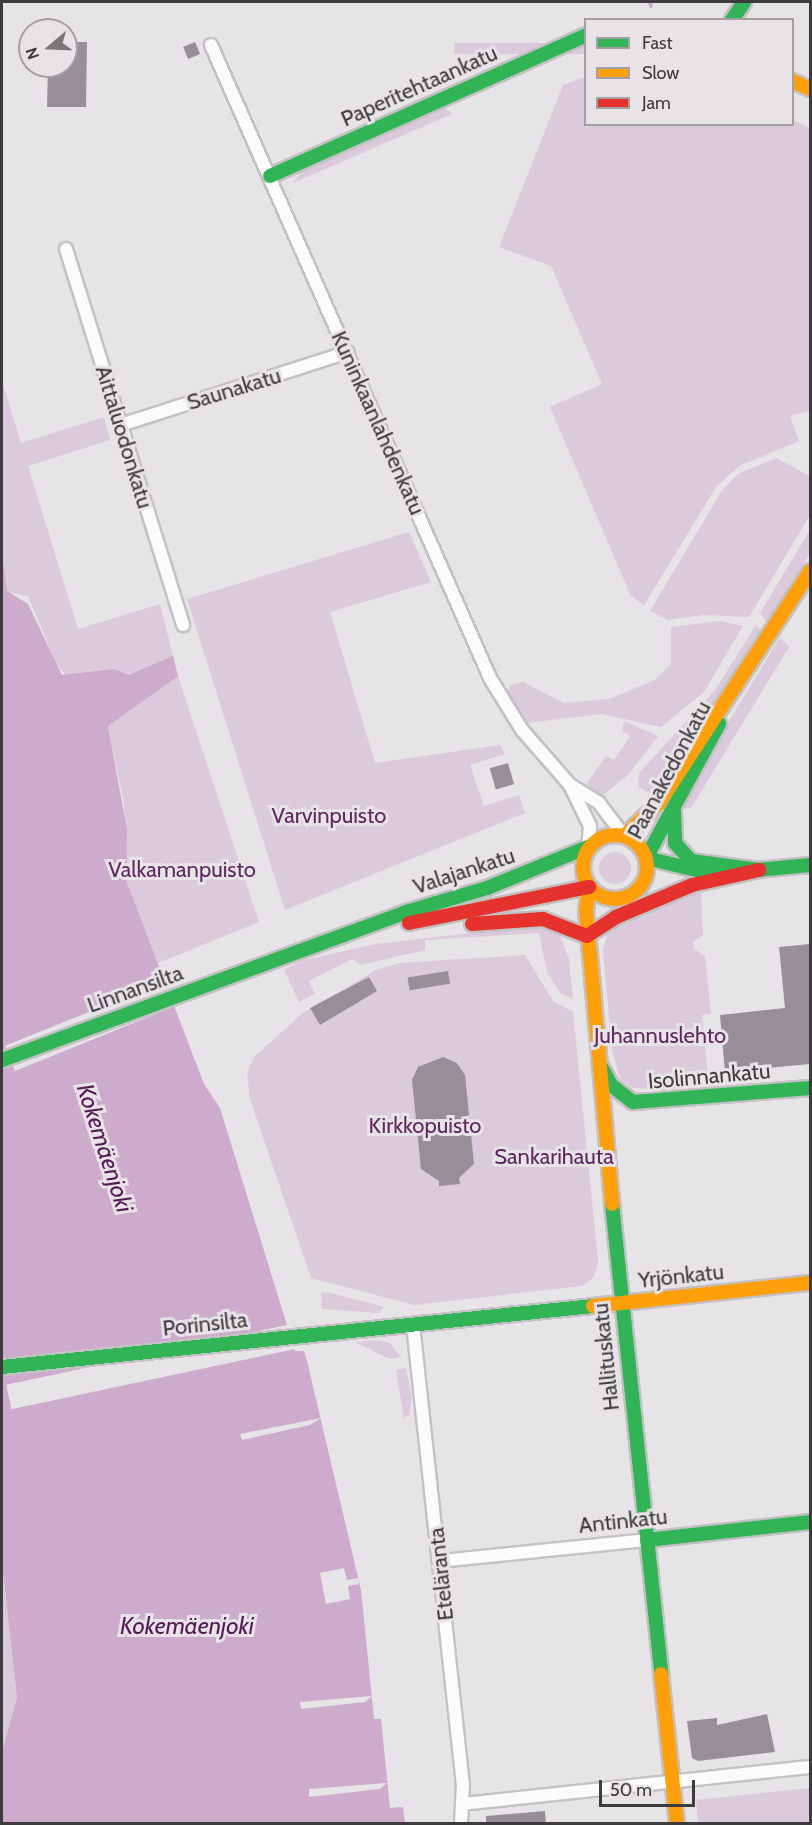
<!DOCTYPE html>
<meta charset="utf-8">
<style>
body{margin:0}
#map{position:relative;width:812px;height:1825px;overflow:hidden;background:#e6e4e6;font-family:Cabin,sans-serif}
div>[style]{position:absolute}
.green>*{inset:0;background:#dbcadb;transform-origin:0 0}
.round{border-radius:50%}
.water>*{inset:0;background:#cdabcd}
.pier>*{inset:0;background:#e6e4e6;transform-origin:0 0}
.stream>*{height:4px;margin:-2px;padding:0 2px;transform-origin:2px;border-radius:2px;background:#cdabcd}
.building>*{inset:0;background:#978e97;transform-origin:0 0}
.roads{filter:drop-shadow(2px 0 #c3c1c3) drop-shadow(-2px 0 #c3c1c3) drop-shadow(0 2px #c3c1c3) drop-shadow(0 -2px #c3c1c3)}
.street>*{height:12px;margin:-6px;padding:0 6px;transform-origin:6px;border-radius:6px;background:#fbfbfb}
.fast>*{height:14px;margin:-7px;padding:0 7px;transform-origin:7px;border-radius:7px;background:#30b455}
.slow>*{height:14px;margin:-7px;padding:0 7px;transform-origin:7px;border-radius:7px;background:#ff9f0a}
.slow>.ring{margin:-7px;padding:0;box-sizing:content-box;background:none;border:14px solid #ff9f0a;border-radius:50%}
.jam>*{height:14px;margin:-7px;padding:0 7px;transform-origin:7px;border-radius:7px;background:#e5322d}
span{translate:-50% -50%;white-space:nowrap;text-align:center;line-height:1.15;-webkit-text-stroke:6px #e7e3e7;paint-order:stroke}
.street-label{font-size:22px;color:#3d3b3d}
.park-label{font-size:22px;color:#602761}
.water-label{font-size:24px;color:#541a55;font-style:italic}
.frame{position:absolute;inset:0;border:3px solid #3d3b3d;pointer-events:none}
.legend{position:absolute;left:584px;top:18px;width:210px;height:108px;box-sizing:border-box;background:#e7e3e7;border:2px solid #a3a0a3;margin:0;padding:8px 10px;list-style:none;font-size:18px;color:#3d3b3d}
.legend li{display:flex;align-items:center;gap:12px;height:30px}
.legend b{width:30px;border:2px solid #a3a0a3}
.north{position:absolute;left:18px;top:18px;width:60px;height:60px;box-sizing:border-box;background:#e7e3e7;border:2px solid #a3a0a3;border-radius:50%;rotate:251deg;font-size:16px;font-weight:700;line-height:24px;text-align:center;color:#3d3b3d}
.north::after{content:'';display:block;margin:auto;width:21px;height:27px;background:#787678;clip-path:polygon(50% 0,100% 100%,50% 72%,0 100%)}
.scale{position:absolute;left:599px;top:1780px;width:96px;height:27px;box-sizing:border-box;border:3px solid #3d3b3d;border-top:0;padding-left:8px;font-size:18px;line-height:21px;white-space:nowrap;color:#3d3b3d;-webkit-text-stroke:4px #e7e3e7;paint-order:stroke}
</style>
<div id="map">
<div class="green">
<i style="left:585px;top:43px;width:11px;height:131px;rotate:90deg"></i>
<i style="clip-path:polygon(585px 77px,586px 124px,792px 124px,793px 120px,810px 128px,810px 411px,790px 416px,799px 441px,739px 466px,716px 487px,644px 605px,631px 596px,550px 407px,602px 384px,551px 266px,499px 247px,563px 85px)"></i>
<i style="clip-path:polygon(443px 106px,452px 114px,293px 183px,305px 168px)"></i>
<i style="clip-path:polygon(2px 381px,21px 443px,104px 417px,110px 440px,28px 466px,78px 629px,160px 604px,178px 676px,259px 922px,158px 963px,126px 880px,124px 803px,108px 726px,57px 665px,28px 596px,7px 592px,2px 552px)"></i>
<i style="clip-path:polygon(776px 458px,810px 476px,810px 515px,749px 617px,704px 615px,668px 620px,650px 611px,723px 489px,738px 474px)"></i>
<i style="clip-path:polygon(810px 530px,810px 553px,767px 622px,760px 613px)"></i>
<i style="clip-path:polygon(409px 532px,431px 582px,330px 612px,375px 763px,500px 745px,505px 754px,470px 765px,484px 806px,519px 795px,525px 813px,285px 910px,187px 599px)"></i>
<i style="clip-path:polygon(720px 621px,743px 626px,704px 692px,661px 727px,601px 714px,527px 723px,507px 693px,510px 685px,523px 682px,564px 703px,609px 699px,655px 680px,671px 664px,671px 627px)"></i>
<i style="clip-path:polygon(756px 625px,763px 632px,655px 796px,638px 787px,639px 773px,715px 690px)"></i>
<i style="clip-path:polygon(780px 637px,789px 647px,691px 808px,681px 809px,700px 769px)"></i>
<i style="clip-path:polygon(624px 721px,658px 736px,629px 774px,599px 798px,587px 783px,606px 756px,614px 760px,630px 736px,622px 731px)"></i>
<i class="round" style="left:599px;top:852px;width:32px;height:32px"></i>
<i style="clip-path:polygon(701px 888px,703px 935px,693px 942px,694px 949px,705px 956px,711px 1014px,702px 1015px,708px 1076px,705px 1082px,665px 1086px,665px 1090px,632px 1088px,620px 1079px,612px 1050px,603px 951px,607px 935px,611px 929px)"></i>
<i style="clip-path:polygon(531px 926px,558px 930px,569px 959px,573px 999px,561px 994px,547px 972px,539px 933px,425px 940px,425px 950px,361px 965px,353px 959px,309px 981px,315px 994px,299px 1002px,284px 970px,300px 961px,376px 944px)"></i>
<i style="clip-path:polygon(525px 955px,553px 1001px,573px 1012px,598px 1261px,594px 1277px,582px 1286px,414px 1305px,311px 1278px,250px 1099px,247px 1073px,254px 1057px,303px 1013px,376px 970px,400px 963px)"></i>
<i style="clip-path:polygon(328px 1292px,384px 1307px,379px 1313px,322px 1309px,321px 1293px)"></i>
<i style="clip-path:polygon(376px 1340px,390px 1343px,401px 1357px,390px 1359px,355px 1342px)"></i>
<i style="clip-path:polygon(406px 1368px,412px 1398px,409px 1415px,404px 1418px,396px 1370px)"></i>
<i style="clip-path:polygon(2px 1563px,17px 1698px,2px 1756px)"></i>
<i style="clip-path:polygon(810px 1788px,810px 1823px,698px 1823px,696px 1800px)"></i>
</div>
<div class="water">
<i style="clip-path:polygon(2px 552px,7px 591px,28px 604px,62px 675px,114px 669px,129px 675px,173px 656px,178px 676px,108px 726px,127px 830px,126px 880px,204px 1084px,220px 1108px,295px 1351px,304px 1351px,307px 1361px,361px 1590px,374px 1719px,381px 1719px,390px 1808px,403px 1807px,405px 1823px,2px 1823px,2px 1752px,17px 1698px,2px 1563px)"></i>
</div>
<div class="pier">
<i style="left:168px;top:980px;width:27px;height:176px;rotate:68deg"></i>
<i style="left:292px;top:1324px;width:25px;height:292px;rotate:78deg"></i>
<i style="clip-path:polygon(321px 1418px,310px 1425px,242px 1440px,240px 1434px)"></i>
<i style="clip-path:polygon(344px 1568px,347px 1580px,358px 1578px,359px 1584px,348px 1586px,350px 1599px,326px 1604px,320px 1573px)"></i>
<i style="clip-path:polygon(372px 1696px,365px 1702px,301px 1709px,300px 1702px)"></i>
<i style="clip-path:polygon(387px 1783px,380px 1789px,309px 1797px,309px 1789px)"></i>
</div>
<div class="stream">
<i style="left:650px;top:2px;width:4px;rotate:76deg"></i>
</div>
<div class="building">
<i style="clip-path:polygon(66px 42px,87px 42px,86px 107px,47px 107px,48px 66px,66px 66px)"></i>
<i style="left:195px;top:42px;width:13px;height:13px;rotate:67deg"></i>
<i style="left:508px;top:763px;width:22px;height:19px;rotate:74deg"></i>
<i style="clip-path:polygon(810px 944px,810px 1064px,725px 1072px,720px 1015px,785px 1008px,779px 947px)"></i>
<i style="left:448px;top:971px;width:13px;height:41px;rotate:81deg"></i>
<i style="clip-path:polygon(369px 977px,377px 991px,320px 1025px,310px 1008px)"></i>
<i style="clip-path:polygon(443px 1057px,457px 1063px,465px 1075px,474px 1164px,459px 1178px,460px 1184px,439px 1186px,439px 1181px,421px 1169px,412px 1080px,418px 1067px)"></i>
<i style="clip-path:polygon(767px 1714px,775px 1752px,698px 1761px,692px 1758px,687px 1721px,717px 1718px,717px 1725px)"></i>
<i style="clip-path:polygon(545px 1811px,546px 1824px,486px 1824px,486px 1816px)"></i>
</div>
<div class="roads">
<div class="street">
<i style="left:211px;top:45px;width:692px;rotate:66.21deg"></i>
<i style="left:490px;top:678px;width:61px;rotate:58.4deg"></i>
<i style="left:522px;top:730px;width:73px;rotate:48.9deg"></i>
<i style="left:570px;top:785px;width:46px;rotate:64deg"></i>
<i style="left:590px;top:826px;width:21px;rotate:95deg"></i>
<i style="left:66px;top:249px;width:394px;rotate:72.7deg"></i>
<i style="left:121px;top:425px;width:238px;rotate:-17.8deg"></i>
<i style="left:572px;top:786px;width:32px;rotate:32deg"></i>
<i style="left:599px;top:803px;width:41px;rotate:52.9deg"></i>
<i style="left:413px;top:1325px;width:461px;rotate:83.8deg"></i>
<i style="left:463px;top:1783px;width:41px;rotate:92.8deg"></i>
<i style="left:440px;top:1561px;width:208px;rotate:-5.8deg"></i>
<i style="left:462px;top:1804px;width:350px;rotate:-6.1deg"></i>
</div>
<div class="fast">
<i style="left:732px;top:20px;width:22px;rotate:-56deg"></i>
<i style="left:270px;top:176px;width:346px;rotate:-24deg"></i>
<i style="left:674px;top:811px;width:32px;rotate:88deg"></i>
<i style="left:675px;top:843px;width:24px;rotate:48deg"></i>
<i style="left:691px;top:861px;width:69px;rotate:7.5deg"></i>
<i style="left:646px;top:858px;width:69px;rotate:13.4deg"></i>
<i style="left:646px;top:858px;width:153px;rotate:-61.4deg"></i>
<i style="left:747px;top:871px;width:63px;rotate:-5.4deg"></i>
<i style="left:2px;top:1060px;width:430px;rotate:-20.1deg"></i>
<i style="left:406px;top:912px;width:84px;rotate:-16.5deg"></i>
<i style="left:487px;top:888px;width:109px;rotate:-22.1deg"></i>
<i style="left:602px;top:1068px;width:19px;rotate:62deg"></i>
<i style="left:611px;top:1085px;width:28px;rotate:38deg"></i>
<i style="left:633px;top:1102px;width:178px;rotate:-4.5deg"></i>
<i style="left:612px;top:1204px;width:473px;rotate:84deg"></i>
<i style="left:2px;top:1367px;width:594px;rotate:-5.89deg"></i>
<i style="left:647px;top:1540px;width:164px;rotate:-6.3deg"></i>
</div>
<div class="slow">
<i style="left:792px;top:81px;width:20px;rotate:24deg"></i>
<i class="ring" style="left:583px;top:835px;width:50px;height:50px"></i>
<i style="left:624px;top:836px;width:48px;rotate:-43.3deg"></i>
<i style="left:659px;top:803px;width:277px;rotate:-56.9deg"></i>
<i style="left:589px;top:887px;width:23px;rotate:97deg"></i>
<i style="left:586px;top:910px;width:295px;rotate:84.9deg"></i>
<i style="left:593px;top:1306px;width:218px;rotate:-6.1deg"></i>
<i style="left:661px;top:1674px;width:151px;rotate:83.9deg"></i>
</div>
<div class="jam">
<i style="left:409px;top:923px;width:184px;rotate:-11.3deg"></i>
<i style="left:472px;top:924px;width:71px;rotate:-4deg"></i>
<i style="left:543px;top:919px;width:47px;rotate:21.1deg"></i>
<i style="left:587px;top:936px;width:35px;rotate:-33deg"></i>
<i style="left:616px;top:917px;width:82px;rotate:-22.8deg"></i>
<i style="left:692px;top:885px;width:69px;rotate:-12.6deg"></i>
</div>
</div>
<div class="street-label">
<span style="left:419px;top:86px;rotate:-24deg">Paperitehtaankatu</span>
<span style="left:234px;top:389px;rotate:-17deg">Saunakatu</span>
<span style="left:378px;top:423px;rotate:66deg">Kuninkaanlahdenkatu</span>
<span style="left:124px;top:437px;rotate:73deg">Aittaluodonkatu</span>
<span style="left:669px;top:770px;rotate:-62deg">Paanakedonkatu</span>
<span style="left:464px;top:871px;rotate:-18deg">Valajankatu</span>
<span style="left:135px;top:989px;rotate:-20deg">Linnansilta</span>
<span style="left:709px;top:1076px;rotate:-5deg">Isolinnankatu</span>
<span style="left:681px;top:1276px;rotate:-6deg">Yrjönkatu</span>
<span style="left:205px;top:1324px;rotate:-6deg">Porinsilta</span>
<span style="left:606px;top:1357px;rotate:-96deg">Hallituskatu</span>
<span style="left:623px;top:1521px;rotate:-6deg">Antinkatu</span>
<span style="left:441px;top:1574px;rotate:-96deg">Eteläranta</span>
</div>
<div class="park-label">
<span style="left:329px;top:816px">Varvinpuisto</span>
<span style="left:182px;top:870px">Valkamanpuisto</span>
<span style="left:660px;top:1036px">Juhannuslehto</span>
<span style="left:425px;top:1126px">Kirkkopuisto</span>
<span style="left:554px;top:1157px">Sankarihauta</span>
</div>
<div class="water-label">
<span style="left:105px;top:1148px;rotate:72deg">Kokemäenjoki</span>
<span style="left:187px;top:1626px">Kokemäenjoki</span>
</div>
<div class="frame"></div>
<ul class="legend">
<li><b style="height:8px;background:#30b455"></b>Fast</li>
<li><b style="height:8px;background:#ff9f0a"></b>Slow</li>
<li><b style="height:8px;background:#e5322d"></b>Jam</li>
</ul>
<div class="north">N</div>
<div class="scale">50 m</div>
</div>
